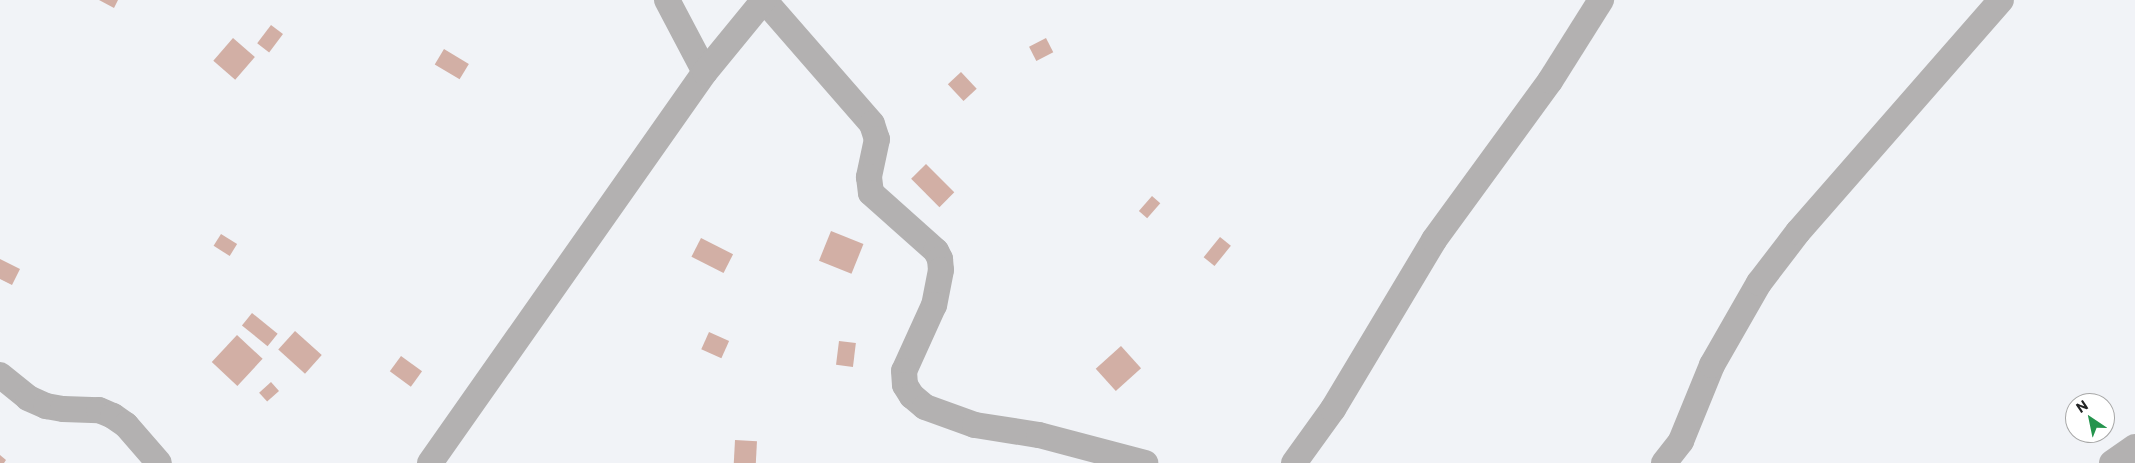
<!DOCTYPE html>
<style>
body{margin:0}
#map{position:relative;width:2135px;height:463px;overflow:hidden;background:#f1f3f7;font-family:Commissioner,sans-serif}
div>[style]{position:absolute}
.building>*{inset:0;background:#d2afa5;transform-origin:0 0}
.street>*{height:26px;margin:-13px;padding:0 13px;transform-origin:13px;border-radius:13px;background:#b3b1b1}
span{translate:-50% -50%;white-space:nowrap;text-align:center;line-height:1.15;-webkit-text-stroke:5px #fff;paint-order:stroke}
.north{position:absolute;left:2065px;top:393px;width:50px;height:50px;box-sizing:border-box;background:#fff;border:1px solid #a7a7a7;border-radius:50%;rotate:326deg;font-size:14px;font-weight:700;line-height:20px;text-align:center;color:#222324}
.north::after{content:'';display:block;margin:auto;width:18px;height:22px;background:#24944d;clip-path:polygon(50% 0,100% 100%,50% 72%,0 100%)}
</style>
<div id="map">
<div class="building">
<i style="clip-path:polygon(99px 0,118px 0,114px 8px)"></i>
<i style="left:271px;top:25px;width:15px;height:23px;rotate:37deg"></i>
<i style="left:233px;top:38px;width:29px;height:30px;rotate:41deg"></i>
<i style="left:1046px;top:38px;width:16px;height:19px;rotate:63deg"></i>
<i style="left:444px;top:49px;width:29px;height:18px;rotate:31deg"></i>
<i style="left:961px;top:72px;width:23px;height:18px;rotate:47deg"></i>
<i style="left:926px;top:164px;width:40px;height:21px;rotate:45deg"></i>
<i style="left:1152px;top:196px;width:11px;height:20px;rotate:41deg"></i>
<i style="left:831px;top:231px;width:35px;height:32px;rotate:22deg"></i>
<i style="left:221px;top:234px;width:19px;height:14px;rotate:32deg"></i>
<i style="left:1220px;top:237px;width:14px;height:26px;rotate:39deg"></i>
<i style="left:701px;top:238px;width:36px;height:21px;rotate:27deg"></i>
<i style="clip-path:polygon(0 259px,20px 269px,12px 285px,0 279px)"></i>
<i style="left:252px;top:313px;width:33px;height:16px;rotate:39deg"></i>
<i style="left:295px;top:331px;width:36px;height:25px;rotate:42deg"></i>
<i style="left:709px;top:332px;width:22px;height:19px;rotate:24deg"></i>
<i style="left:237px;top:335px;width:35px;height:37px;rotate:43deg"></i>
<i style="left:839px;top:341px;width:17px;height:24px;rotate:7deg"></i>
<i style="left:1121px;top:346px;width:30px;height:34px;rotate:48deg"></i>
<i style="left:401px;top:356px;width:26px;height:19px;rotate:36deg"></i>
<i style="left:271px;top:382px;width:12px;height:16px;rotate:48deg"></i>
<i style="left:735px;top:440px;width:22px;height:23px;rotate:3deg"></i>
<i style="clip-path:polygon(0 455px,6px 460px,4px 463px,0 463px)"></i>
</div>
<div class="street">
<i style="left:667px;top:0;width:81px;rotate:62.2deg"></i>
<i style="left:764px;top:0;width:164px;rotate:48.9deg"></i>
<i style="left:872px;top:124px;width:16px;rotate:72deg"></i>
<i style="left:877px;top:139px;width:39px;rotate:102deg"></i>
<i style="left:869px;top:177px;width:16px;rotate:83deg"></i>
<i style="left:871px;top:193px;width:87px;rotate:41.7deg"></i>
<i style="left:936px;top:251px;width:9px;rotate:63deg"></i>
<i style="left:940px;top:259px;width:11px;rotate:85deg"></i>
<i style="left:941px;top:270px;width:36px;rotate:101deg"></i>
<i style="left:934px;top:305px;width:72px;rotate:114.4deg"></i>
<i style="left:904px;top:371px;width:14px;rotate:86deg"></i>
<i style="left:905px;top:385px;width:13px;rotate:58deg"></i>
<i style="left:912px;top:396px;width:17px;rotate:40deg"></i>
<i style="left:925px;top:407px;width:53px;rotate:19.8deg"></i>
<i style="left:975px;top:425px;width:65px;rotate:8.9deg"></i>
<i style="left:1039px;top:435px;width:110px;rotate:14.8deg"></i>
<i style="left:0;top:375px;width:36px;rotate:39deg"></i>
<i style="left:28px;top:398px;width:20px;rotate:24deg"></i>
<i style="left:46px;top:406px;width:17px;rotate:10deg"></i>
<i style="left:63px;top:409px;width:36px;rotate:2deg"></i>
<i style="left:99px;top:410px;width:15px;rotate:23deg"></i>
<i style="left:113px;top:416px;width:16px;rotate:35deg"></i>
<i style="left:126px;top:425px;width:50px;rotate:49deg"></i>
<i style="left:430px;top:463px;width:478px;rotate:-54.9deg"></i>
<i style="left:705px;top:72px;width:93px;rotate:-50.7deg"></i>
<i style="left:1294px;top:463px;width:67px;rotate:-54.2deg"></i>
<i style="left:1333px;top:409px;width:197px;rotate:-59.1deg"></i>
<i style="left:1434px;top:240px;width:197px;rotate:-53.9deg"></i>
<i style="left:1550px;top:81px;width:96px;rotate:-57.8deg"></i>
<i style="left:1664px;top:463px;width:28px;rotate:-52deg"></i>
<i style="left:1681px;top:441px;width:82px;rotate:-67.8deg"></i>
<i style="left:1712px;top:365px;width:95px;rotate:-60.2deg"></i>
<i style="left:1759px;top:283px;width:64px;rotate:-52.6deg"></i>
<i style="left:1798px;top:232px;width:308px;rotate:-48.8deg"></i>
<i style="left:2112px;top:463px;width:28px;rotate:-35deg"></i>
</div>
<div class="north">N</div>
</div>
